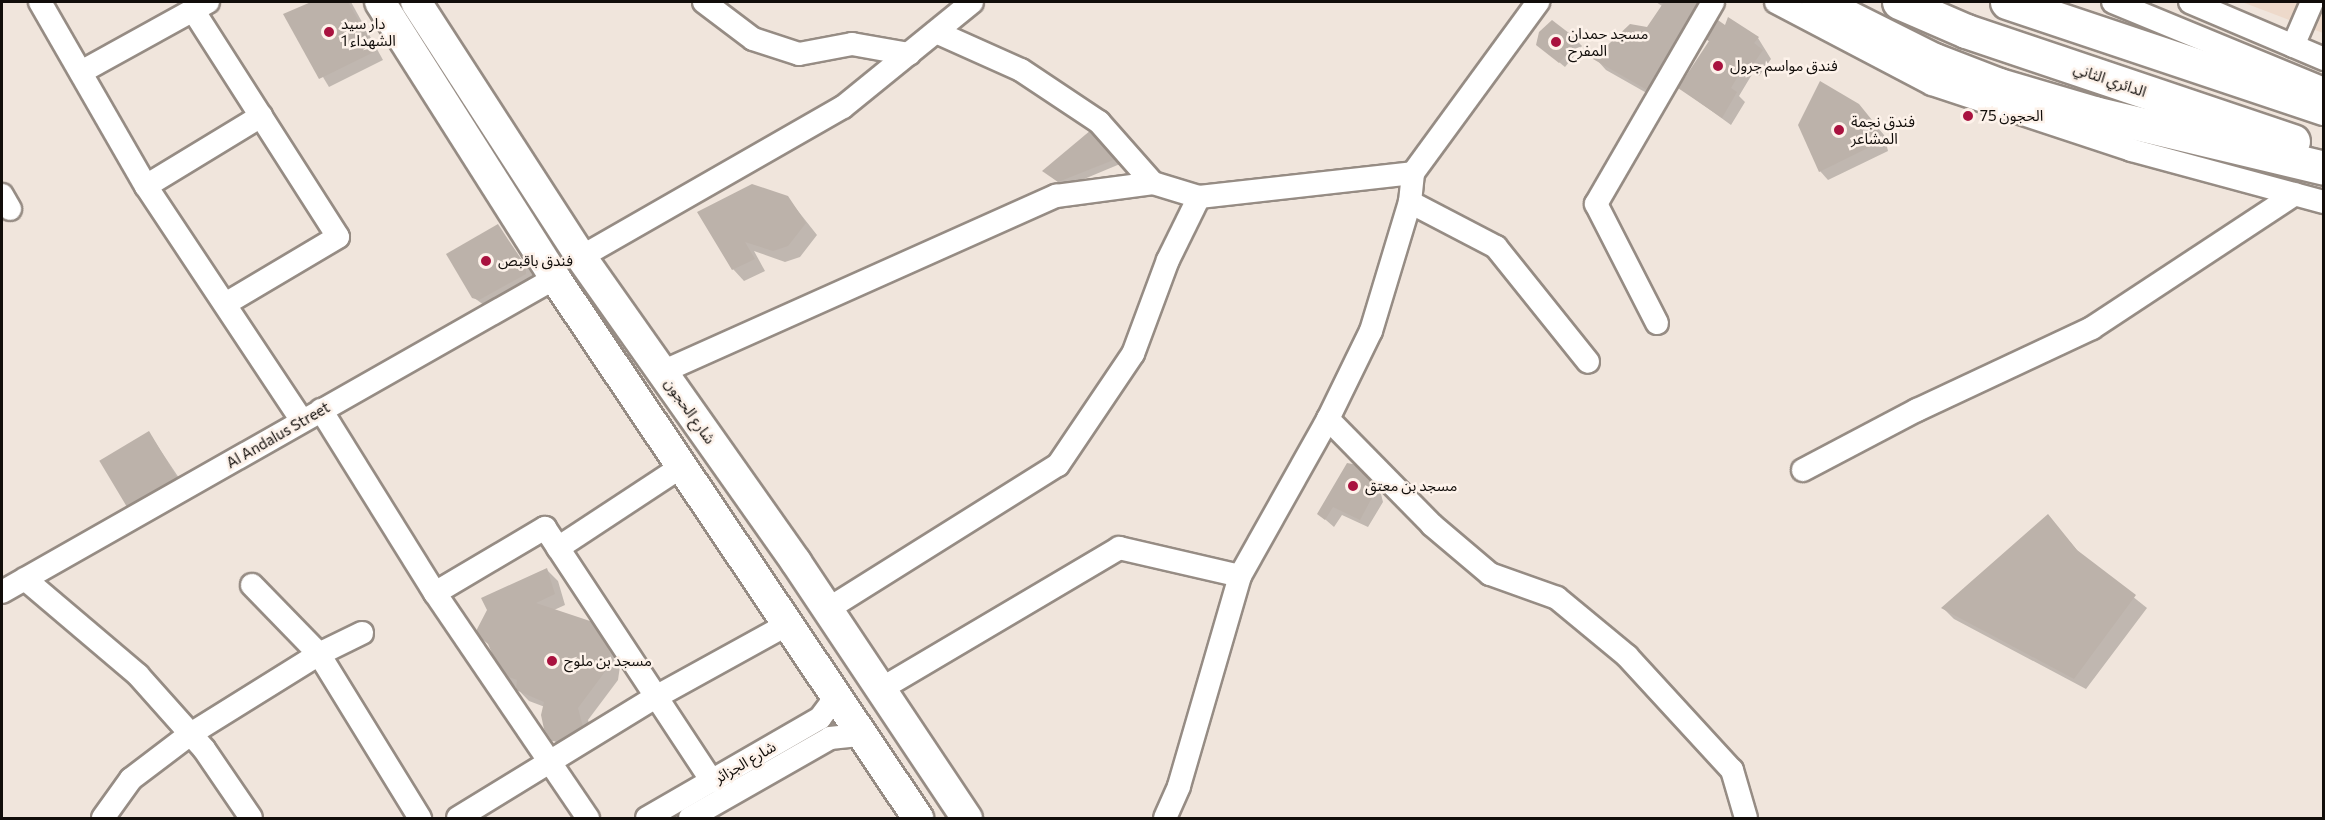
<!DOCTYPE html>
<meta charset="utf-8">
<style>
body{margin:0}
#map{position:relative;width:2325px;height:820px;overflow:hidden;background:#f0e5dc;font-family:Commissioner,"Noto Sans Arabic",sans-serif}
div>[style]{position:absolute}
.commercial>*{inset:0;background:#edd9ca}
.shadow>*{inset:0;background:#0003}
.building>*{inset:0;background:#bcb2aa;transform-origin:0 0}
.roads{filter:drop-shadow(2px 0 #968c84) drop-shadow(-2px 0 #968c84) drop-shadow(0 2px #968c84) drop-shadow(0 -2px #968c84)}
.minor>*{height:22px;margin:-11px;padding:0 11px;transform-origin:11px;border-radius:11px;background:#fff}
.major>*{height:30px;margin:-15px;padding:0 15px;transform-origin:15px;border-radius:15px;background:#fff}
.highway>*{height:33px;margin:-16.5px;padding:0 16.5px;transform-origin:16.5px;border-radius:16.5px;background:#fff}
.dots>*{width:16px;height:16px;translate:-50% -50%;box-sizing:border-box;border:3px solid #fdf2ea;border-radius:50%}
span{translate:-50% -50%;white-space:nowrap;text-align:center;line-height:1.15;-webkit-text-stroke:5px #fdf2ea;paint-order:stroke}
.poi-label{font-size:15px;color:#110d0a}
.left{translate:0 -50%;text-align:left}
.street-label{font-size:15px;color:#110d0a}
.frame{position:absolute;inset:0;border:3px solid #110d0a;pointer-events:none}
</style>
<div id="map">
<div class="commercial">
<i style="clip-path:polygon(2242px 2px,2323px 2px,2323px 33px)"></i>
</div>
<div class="shadow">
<i style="clip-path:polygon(315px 2px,351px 2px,383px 60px,329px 87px,285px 14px)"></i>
<i style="clip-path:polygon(1656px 2px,1718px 2px,1659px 100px,1606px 70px,1596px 59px,1648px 29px,1662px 6px)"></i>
<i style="clip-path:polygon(1725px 27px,1758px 38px,1771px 59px,1759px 76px,1754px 71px,1739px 96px,1745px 102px,1731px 125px,1680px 88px,1710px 42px,1704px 37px)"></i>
<i style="clip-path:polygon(1577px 41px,1582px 46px,1565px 67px,1544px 50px)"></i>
<i style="clip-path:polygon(1867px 115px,1884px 135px,1888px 151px,1828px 180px,1820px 171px)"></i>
<i style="clip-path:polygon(1096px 137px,1120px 164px,1065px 187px,1044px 171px)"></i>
<i style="clip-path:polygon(787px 197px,817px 235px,800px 257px,785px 262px,754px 251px,765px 271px,744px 281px,733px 269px,699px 213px)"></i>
<i style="clip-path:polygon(498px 226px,534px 277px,534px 283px,488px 308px,473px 297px)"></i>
<i style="clip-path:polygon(149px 433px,185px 487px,135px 514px,127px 505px)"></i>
<i style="clip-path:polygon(1367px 476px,1380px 490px,1383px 502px,1368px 527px,1342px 515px,1334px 527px,1319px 514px)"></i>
<i style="clip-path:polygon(2048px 516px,2082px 556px,2147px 608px,2086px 689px,1954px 619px,1943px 608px)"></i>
<i style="clip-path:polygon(547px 570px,558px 581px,565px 605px,554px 610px,610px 637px,620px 666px,618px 680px,588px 720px,594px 738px,565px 752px,554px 740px,545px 707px,529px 701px,502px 673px)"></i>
</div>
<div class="building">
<i style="clip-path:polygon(311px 2px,348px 2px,376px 51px,319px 79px,283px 14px)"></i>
<i style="clip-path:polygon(1664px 2px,1700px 2px,1647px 90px,1593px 59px,1630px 24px,1647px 27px)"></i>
<i style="clip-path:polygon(1728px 17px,1759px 37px,1754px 43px,1763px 50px,1750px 69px,1745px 64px,1731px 88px,1737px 92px,1722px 118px,1678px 88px,1709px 41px,1702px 37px,1715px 18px,1725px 25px)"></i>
<i style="clip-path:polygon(1552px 20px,1578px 40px,1559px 63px,1536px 45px,1539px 32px)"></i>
<i style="clip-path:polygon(1820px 81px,1859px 104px,1876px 125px,1880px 142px,1819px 172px,1798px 125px)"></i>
<i style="clip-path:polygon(1091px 130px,1116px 159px,1058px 182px,1042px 171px)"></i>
<i style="clip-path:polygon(752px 184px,788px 196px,806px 223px,788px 246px,773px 251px,745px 242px,755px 259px,732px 270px,697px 212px)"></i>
<i style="clip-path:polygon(498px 224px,526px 267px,526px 274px,479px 300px,472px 298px,446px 254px)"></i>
<i style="left:149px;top:431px;width:55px;height:58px;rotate:59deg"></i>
<i style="clip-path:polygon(1347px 463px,1358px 465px,1372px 480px,1375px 492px,1360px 520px,1333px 507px,1325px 520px,1317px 514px)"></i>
<i style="clip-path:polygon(2048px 514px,2077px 550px,2136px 595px,2074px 679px,1941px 608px)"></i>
<i style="clip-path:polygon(547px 568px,555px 594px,536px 603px,599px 624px,610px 653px,607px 669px,578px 708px,583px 727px,574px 737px,559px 742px,552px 741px,544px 729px,541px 715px,544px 702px,516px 690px,517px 680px,501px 674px,488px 644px,475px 633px,487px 610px,481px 598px)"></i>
</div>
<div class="roads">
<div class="minor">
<i style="left:40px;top:2px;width:212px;rotate:60.1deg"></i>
<i style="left:146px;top:186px;width:282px;rotate:56.4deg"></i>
<i style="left:704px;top:2px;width:61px;rotate:37.1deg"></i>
<i style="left:753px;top:39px;width:48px;rotate:18.1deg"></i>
<i style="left:799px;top:54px;width:54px;rotate:-10.7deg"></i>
<i style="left:852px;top:44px;width:58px;rotate:10deg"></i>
<i style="left:1776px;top:2px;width:176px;rotate:27.7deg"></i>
<i style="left:1932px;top:84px;width:210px;rotate:18.3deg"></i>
<i style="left:2131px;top:150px;width:200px;rotate:15.1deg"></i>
<i style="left:2113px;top:2px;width:228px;rotate:22.4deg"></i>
<i style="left:2190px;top:2px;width:146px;rotate:23deg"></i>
<i style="left:193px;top:10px;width:269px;rotate:57.4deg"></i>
<i style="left:338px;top:237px;width:131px;rotate:149.3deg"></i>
<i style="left:936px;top:32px;width:93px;rotate:24.1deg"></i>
<i style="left:1021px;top:70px;width:94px;rotate:33.7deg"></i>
<i style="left:1099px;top:122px;width:81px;rotate:48.5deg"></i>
<i style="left:2293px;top:46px;width:48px;rotate:-66.6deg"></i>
<i style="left:81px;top:72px;width:145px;rotate:-28.9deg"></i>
<i style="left:146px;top:186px;width:135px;rotate:-31.3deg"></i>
<i style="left:2px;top:195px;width:16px;rotate:60deg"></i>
<i style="left:1410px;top:202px;width:97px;rotate:27.6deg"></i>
<i style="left:1496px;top:247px;width:147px;rotate:51.3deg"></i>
<i style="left:581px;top:257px;width:302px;rotate:-29.8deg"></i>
<i style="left:843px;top:107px;width:166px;rotate:-39.1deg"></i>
<i style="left:1657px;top:323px;width:134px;rotate:-117.1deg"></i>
<i style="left:1596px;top:204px;width:233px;rotate:-59.9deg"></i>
<i style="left:662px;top:372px;width:432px;rotate:-24.1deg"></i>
<i style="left:1056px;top:196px;width:98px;rotate:-7.6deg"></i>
<i style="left:1153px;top:183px;width:48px;rotate:16.9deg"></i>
<i style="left:321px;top:410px;width:216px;rotate:58.1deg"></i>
<i style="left:435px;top:593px;width:272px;rotate:55.8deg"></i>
<i style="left:1328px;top:419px;width:148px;rotate:45.5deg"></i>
<i style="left:1432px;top:525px;width:76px;rotate:40.2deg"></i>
<i style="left:1490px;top:574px;width:71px;rotate:19.7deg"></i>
<i style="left:1557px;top:598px;width:91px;rotate:39.6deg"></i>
<i style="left:1627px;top:656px;width:155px;rotate:47.4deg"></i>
<i style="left:1732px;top:770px;width:50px;rotate:73.7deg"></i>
<i style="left:1803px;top:470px;width:129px;rotate:-27.8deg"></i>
<i style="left:1917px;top:410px;width:193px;rotate:-25.1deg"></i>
<i style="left:2092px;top:328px;width:243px;rotate:-33.4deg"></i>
<i style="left:558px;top:548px;width:151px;rotate:-33.4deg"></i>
<i style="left:25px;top:579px;width:148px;rotate:40.3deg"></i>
<i style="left:138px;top:675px;width:99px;rotate:48.3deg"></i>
<i style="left:204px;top:749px;width:83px;rotate:55.7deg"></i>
<i style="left:252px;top:585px;width:96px;rotate:45.8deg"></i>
<i style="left:319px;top:654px;width:193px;rotate:58.4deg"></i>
<i style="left:2px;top:592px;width:636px;rotate:-29.59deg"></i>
<i style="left:435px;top:593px;width:128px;rotate:-30.6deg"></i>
<i style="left:545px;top:528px;width:303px;rotate:56.6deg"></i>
<i style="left:828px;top:609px;width:271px;rotate:-32.1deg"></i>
<i style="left:1058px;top:465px;width:134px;rotate:-56deg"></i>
<i style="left:1133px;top:354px;width:100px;rotate:-69.6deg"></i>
<i style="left:1168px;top:260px;width:70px;rotate:-63.8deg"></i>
<i style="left:1199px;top:197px;width:215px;rotate:-6.4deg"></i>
<i style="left:881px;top:689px;width:277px;rotate:-30.6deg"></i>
<i style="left:1119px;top:548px;width:124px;rotate:13deg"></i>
<i style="left:103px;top:818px;width:48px;rotate:-54.3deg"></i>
<i style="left:131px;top:779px;width:73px;rotate:-37.2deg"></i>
<i style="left:189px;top:735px;width:153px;rotate:-31.9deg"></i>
<i style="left:319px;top:654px;width:48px;rotate:-26deg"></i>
<i style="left:458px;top:818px;width:230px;rotate:-31.5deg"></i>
<i style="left:654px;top:698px;width:155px;rotate:-28.9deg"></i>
<i style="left:647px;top:818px;width:200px;rotate:-30deg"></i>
<i style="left:820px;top:718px;width:26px;rotate:-53deg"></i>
<i style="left:690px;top:818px;width:161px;rotate:-29.7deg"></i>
<i style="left:830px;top:738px;width:31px;rotate:-6deg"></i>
<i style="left:1165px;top:818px;width:35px;rotate:-66deg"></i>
<i style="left:1179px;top:786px;width:219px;rotate:-73.8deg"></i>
<i style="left:1240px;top:576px;width:180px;rotate:-60.7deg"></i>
<i style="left:1328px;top:419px;width:98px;rotate:-64deg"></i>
<i style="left:1371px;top:331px;width:135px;rotate:-73.2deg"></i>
<i style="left:1410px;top:202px;width:29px;rotate:-84deg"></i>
<i style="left:1413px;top:173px;width:212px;rotate:-53.8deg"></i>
</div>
<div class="major">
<i style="left:380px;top:2px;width:327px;rotate:57.6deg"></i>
<i style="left:555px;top:278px;width:651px;rotate:56.09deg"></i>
<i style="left:416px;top:2px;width:304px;rotate:57.1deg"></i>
<i style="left:581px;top:257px;width:373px;rotate:54.8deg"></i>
<i style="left:796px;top:562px;width:308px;rotate:56.3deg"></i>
</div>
<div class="highway">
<i style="left:1818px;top:2px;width:130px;rotate:26.6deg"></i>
<i style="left:1934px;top:60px;width:70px;rotate:21deg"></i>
<i style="left:1999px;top:85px;width:99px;rotate:16.4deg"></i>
<i style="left:2094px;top:113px;width:236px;rotate:13.4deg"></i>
<i style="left:1899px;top:2px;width:73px;rotate:23.4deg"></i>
<i style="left:1966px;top:31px;width:345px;rotate:18.6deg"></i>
<i style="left:2007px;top:2px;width:334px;rotate:18.5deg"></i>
</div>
</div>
<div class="dots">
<i style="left:329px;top:32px;background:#a9123f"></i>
<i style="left:1556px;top:42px;background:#a9123f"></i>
<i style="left:1718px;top:66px;background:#a9123f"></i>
<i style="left:1968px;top:116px;background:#a9123f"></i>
<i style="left:1839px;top:130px;background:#a9123f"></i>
<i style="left:486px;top:261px;background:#a9123f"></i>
<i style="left:1353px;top:486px;background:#a9123f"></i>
<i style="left:552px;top:661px;background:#a9123f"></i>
</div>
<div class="poi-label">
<span class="left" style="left:341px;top:32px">دار سيد<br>الشهداء 1</span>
<span class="left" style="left:1568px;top:42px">مسجد حمدان<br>المفرح</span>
<span class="left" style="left:1730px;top:66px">فندق مواسم جرول</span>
<span class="left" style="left:1980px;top:116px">الحجون 75</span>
<span class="left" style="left:1851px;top:130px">فندق نجمة<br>المشاعر</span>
<span class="left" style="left:498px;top:261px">فندق باقبص</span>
<span class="left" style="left:1365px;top:486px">مسجد بن معتق</span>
<span class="left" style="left:564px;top:661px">مسجد بن ملوح</span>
</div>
<div class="street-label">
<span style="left:2110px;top:80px;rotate:19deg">الدائري الثاني</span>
<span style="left:690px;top:411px;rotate:55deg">شارع الحجون</span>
<span style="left:278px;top:435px;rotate:-30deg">Al Andalus Street</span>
<span style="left:745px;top:762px;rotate:-30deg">شارع الجزائر</span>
</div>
<div class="frame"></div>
</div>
